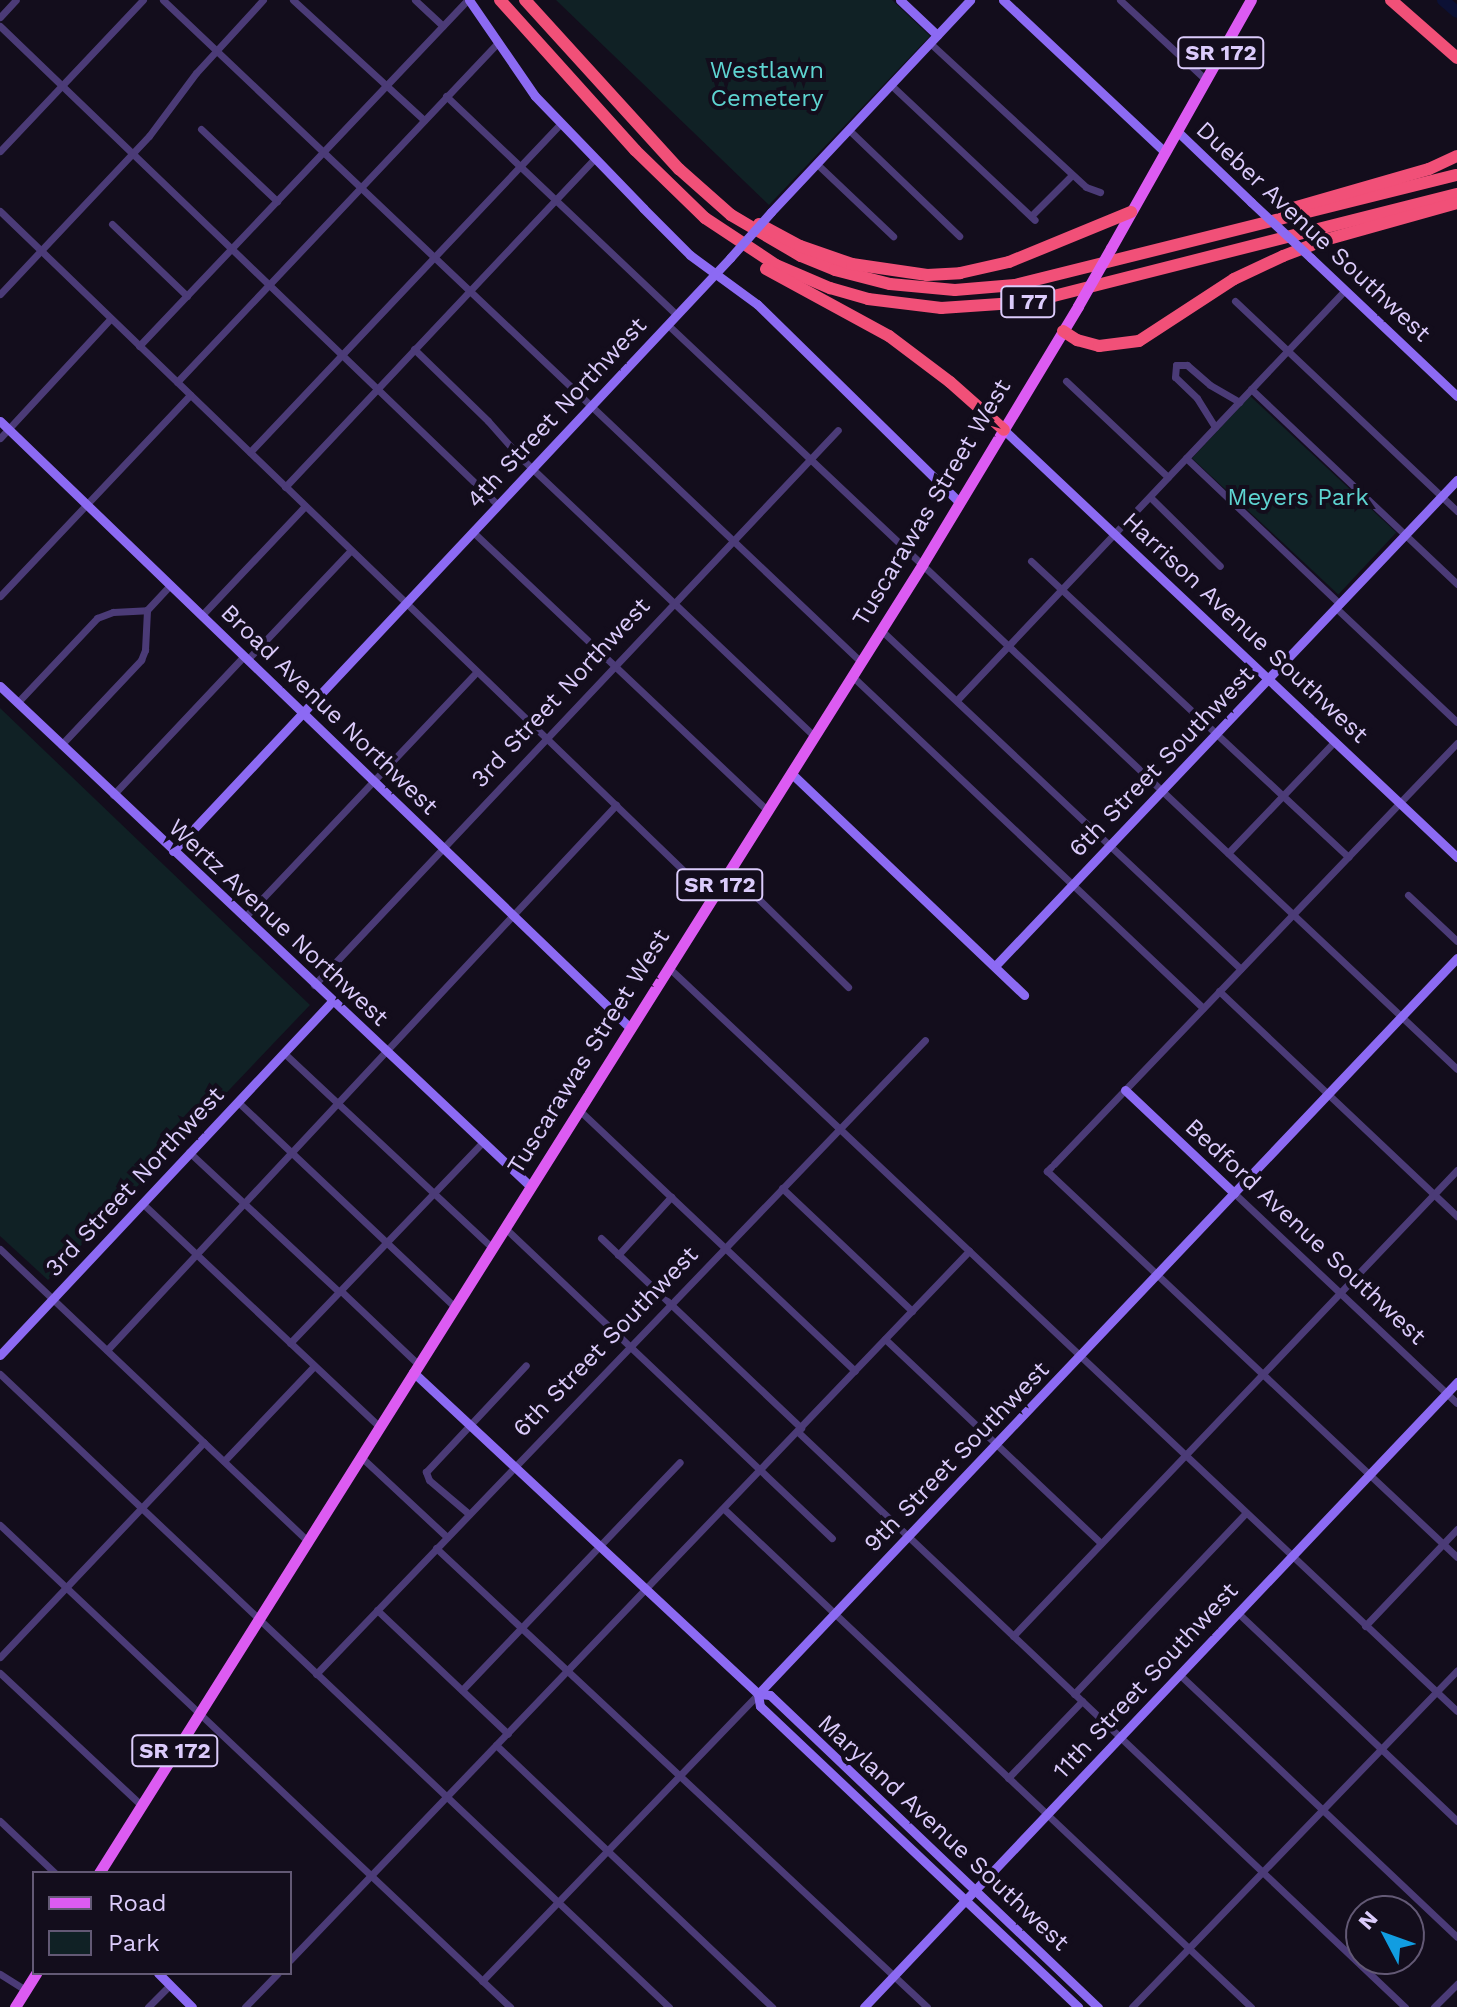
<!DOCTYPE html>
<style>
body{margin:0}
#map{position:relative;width:1457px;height:2007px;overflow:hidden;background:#130d1c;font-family:"Work Sans",sans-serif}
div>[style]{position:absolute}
.green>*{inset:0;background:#102125;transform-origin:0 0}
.river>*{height:12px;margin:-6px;padding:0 6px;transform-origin:6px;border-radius:6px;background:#0c1135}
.street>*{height:7px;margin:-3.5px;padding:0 3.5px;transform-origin:3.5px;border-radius:3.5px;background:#4b3b77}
.secondary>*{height:9px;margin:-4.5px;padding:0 4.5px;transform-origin:4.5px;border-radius:4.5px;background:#8c6af3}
.primary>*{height:11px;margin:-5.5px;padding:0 5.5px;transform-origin:5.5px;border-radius:5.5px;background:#dc5bf2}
.highway>*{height:12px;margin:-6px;padding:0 6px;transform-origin:6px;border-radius:6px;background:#f15078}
.secondary-bridge>*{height:9px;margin:-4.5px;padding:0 4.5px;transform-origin:4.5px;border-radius:4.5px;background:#8c6af3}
.primary-bridge>*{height:11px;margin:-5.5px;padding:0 5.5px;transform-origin:5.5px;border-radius:5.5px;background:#dc5bf2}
span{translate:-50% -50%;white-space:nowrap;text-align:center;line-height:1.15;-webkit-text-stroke:8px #130d1c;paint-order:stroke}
.shield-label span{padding:2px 6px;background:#130d1c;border:2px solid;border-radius:6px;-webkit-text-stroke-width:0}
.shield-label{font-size:22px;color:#dbcbfb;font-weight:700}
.park-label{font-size:24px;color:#5ed4d1}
.street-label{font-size:24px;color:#dbcbfb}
.legend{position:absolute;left:32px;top:1871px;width:260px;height:104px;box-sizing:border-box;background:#130d1c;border:2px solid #635975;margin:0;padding:10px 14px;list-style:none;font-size:24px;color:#dbcbfb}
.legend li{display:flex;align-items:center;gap:16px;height:40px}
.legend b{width:40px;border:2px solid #635975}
.north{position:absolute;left:1345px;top:1895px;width:80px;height:80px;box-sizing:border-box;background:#130d1c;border:2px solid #635975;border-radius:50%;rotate:311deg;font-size:22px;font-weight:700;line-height:32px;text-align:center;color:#dbcbfb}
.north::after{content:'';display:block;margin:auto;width:28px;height:36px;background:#119de1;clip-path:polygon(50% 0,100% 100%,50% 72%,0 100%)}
</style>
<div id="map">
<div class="green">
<i style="clip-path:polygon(556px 0,892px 0,930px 36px,769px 205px)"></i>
<i style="left:1250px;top:396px;width:200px;height:85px;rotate:43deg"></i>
<i style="clip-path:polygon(0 708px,310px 1005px,48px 1280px,0 1236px)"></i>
</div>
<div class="river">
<i style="left:1443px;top:0;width:18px;rotate:41deg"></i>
</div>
<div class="street">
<i style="left:163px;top:0;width:962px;rotate:43.48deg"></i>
<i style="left:293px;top:0;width:178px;rotate:42.5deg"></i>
<i style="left:415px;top:0;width:38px;rotate:43deg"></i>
<i style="left:1120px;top:0;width:117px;rotate:42.9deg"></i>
<i style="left:0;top:17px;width:23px;rotate:-47deg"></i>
<i style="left:0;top:26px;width:691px;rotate:43.89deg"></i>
<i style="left:930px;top:43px;width:212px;rotate:42.7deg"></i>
<i style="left:1086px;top:187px;width:15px;rotate:20deg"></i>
<i style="left:891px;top:85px;width:197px;rotate:43.2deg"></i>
<i style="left:446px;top:96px;width:318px;rotate:43.5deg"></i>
<i style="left:201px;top:129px;width:105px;rotate:43.5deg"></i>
<i style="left:849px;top:130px;width:153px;rotate:43.9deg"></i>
<i style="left:0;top:151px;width:208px;rotate:-46.6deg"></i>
<i style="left:817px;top:164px;width:105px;rotate:43.5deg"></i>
<i style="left:0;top:211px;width:989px;rotate:43.98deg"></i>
<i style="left:1031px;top:216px;width:58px;rotate:-45deg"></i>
<i style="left:112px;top:224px;width:104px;rotate:43.8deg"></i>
<i style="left:0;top:294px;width:217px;rotate:-46.7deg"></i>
<i style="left:149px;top:136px;width:79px;rotate:-53.3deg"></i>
<i style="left:196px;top:73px;width:99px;rotate:-47.5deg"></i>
<i style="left:1235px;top:301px;width:306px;rotate:43.4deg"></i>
<i style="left:668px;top:325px;width:1084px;rotate:43.32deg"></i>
<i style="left:139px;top:346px;width:477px;rotate:-46.5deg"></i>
<i style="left:414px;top:349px;width:103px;rotate:44.2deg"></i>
<i style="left:488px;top:421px;width:48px;rotate:48.4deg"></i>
<i style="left:520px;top:457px;width:405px;rotate:43.5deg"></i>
<i style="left:1066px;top:381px;width:140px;rotate:43.3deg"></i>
<i style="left:177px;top:382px;width:468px;rotate:-46.6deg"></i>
<i style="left:1251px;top:389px;width:284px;rotate:43.4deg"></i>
<i style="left:1215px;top:427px;width:34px;rotate:-122deg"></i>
<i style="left:1197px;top:398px;width:30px;rotate:-136deg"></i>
<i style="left:1175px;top:377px;width:12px;rotate:-85deg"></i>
<i style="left:1176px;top:365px;width:11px"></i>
<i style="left:1187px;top:365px;width:30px;rotate:41deg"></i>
<i style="left:1210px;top:385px;width:34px;rotate:30deg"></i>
<i style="left:0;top:438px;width:163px;rotate:-47.2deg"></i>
<i style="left:250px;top:452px;width:453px;rotate:-46.6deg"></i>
<i style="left:1186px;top:458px;width:212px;rotate:43.5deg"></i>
<i style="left:285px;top:487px;width:452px;rotate:-46.7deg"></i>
<i style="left:1150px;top:497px;width:98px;rotate:44.6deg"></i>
<i style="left:473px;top:532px;width:405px;rotate:43.4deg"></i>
<i style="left:1031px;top:561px;width:434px;rotate:43deg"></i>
<i style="left:0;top:596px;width:277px;rotate:-46.6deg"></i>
<i style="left:1336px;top:608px;width:166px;rotate:43.3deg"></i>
<i style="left:202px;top:615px;width:150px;rotate:-46.6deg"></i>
<i style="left:881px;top:630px;width:494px;rotate:43.3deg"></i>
<i style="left:247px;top:660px;width:151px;rotate:-46.6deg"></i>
<i style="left:852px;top:676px;width:483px;rotate:43.4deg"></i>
<i style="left:957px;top:700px;width:564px;rotate:-46.58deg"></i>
<i style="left:17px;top:703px;width:117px;rotate:-46.7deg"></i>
<i style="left:97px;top:618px;width:17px;rotate:-21deg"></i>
<i style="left:113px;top:612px;width:34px;rotate:-3deg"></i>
<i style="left:147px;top:610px;width:34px;rotate:-47deg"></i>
<i style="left:61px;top:745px;width:117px;rotate:-46.7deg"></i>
<i style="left:141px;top:660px;width:11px;rotate:-68deg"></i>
<i style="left:145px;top:650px;width:40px;rotate:-87.1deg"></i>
<i style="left:113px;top:795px;width:191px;rotate:-46.7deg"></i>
<i style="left:1228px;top:853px;width:155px;rotate:-46.3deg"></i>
<i style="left:729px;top:870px;width:167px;rotate:44.5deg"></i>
<i style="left:1408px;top:895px;width:67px;rotate:43.2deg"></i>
<i style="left:244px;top:918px;width:339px;rotate:-46.6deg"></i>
<i style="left:668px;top:967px;width:1084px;rotate:43.32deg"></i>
<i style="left:314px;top:985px;width:763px;rotate:-46.65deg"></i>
<i style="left:1219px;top:991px;width:328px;rotate:43.4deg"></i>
<i style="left:284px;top:1053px;width:284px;rotate:43.1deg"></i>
<i style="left:238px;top:1102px;width:297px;rotate:43.4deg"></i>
<i style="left:578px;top:1109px;width:381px;rotate:43.4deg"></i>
<i style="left:189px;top:1152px;width:205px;rotate:43deg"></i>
<i style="left:1054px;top:1164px;width:583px;rotate:-46.25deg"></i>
<i style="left:1051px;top:1167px;width:6px;rotate:135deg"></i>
<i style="left:1047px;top:1171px;width:563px;rotate:43.27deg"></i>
<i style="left:782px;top:1188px;width:179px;rotate:43.4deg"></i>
<i style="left:1234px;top:1193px;width:306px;rotate:43.3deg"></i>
<i style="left:142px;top:1203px;width:325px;rotate:43.3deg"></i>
<i style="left:504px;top:1227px;width:452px;rotate:43.5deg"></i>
<i style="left:601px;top:1238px;width:276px;rotate:43.5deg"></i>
<i style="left:0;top:1249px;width:423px;rotate:43.5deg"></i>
<i style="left:618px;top:1255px;width:79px;rotate:-47.6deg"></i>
<i style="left:341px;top:1291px;width:106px;rotate:43.5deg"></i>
<i style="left:885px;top:1339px;width:297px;rotate:43.4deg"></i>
<i style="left:290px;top:1343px;width:277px;rotate:-46.2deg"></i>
<i style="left:107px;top:1350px;width:746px;rotate:-46.96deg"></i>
<i style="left:0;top:1374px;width:921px;rotate:43.42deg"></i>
<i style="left:798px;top:1432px;width:836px;rotate:43.45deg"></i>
<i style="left:360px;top:1456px;width:119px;rotate:43deg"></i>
<i style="left:224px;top:1461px;width:131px;rotate:-46.5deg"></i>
<i style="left:724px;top:1509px;width:725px;rotate:43.38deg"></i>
<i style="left:469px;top:1514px;width:52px;rotate:-139.6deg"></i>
<i style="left:429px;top:1480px;width:9px;rotate:-111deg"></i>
<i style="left:426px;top:1472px;width:146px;rotate:-46.9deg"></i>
<i style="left:0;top:1525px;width:702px;rotate:43.38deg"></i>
<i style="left:436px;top:1548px;width:672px;rotate:43.07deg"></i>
<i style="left:377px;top:1610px;width:180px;rotate:43.4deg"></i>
<i style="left:1238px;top:1613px;width:302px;rotate:43.5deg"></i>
<i style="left:1365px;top:1626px;width:134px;rotate:-46.5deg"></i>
<i style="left:1013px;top:1636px;width:644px;rotate:-46.38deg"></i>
<i style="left:0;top:1657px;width:296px;rotate:-46.5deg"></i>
<i style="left:0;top:1673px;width:193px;rotate:43.1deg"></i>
<i style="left:316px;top:1674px;width:879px;rotate:-46.15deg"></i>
<i style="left:1180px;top:1675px;width:381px;rotate:43.4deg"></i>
<i style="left:462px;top:1690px;width:315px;rotate:-46.3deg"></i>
<i style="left:1074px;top:1694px;width:250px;rotate:-46.5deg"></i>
<i style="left:496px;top:1745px;width:381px;rotate:43.5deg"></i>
<i style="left:1008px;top:1778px;width:107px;rotate:-46.1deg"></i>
<i style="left:0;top:1821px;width:76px;rotate:43.4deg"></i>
<i style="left:290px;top:1960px;width:982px;rotate:-46.24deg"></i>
<i style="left:0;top:1974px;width:31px;rotate:32deg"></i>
<i style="left:482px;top:1981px;width:398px;rotate:-46.1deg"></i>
<i style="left:148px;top:2007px;width:31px;rotate:-45deg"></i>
<i style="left:245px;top:2007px;width:47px;rotate:-45.9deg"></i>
<i style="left:1132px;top:2007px;width:468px;rotate:-46deg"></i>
<i style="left:1434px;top:2007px;width:33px;rotate:-45deg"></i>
</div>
<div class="secondary">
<i style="left:469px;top:0;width:116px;rotate:55.5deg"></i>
<i style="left:535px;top:96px;width:156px;rotate:46deg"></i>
<i style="left:643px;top:208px;width:66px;rotate:45deg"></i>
<i style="left:690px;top:255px;width:83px;rotate:36.2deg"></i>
<i style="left:757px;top:304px;width:284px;rotate:44.4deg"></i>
<i style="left:900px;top:0;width:51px;rotate:43.4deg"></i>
<i style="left:1003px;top:0;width:222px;rotate:43.2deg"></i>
<i style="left:1177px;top:131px;width:103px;rotate:43.8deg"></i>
<i style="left:771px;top:212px;width:291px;rotate:-46.8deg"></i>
<i style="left:1311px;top:258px;width:201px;rotate:43.4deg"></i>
<i style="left:0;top:421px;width:875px;rotate:43.93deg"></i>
<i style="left:1004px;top:430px;width:623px;rotate:43.31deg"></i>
<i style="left:0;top:686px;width:729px;rotate:43.33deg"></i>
<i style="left:791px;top:773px;width:322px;rotate:43.6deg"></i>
<i style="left:173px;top:851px;width:814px;rotate:-46.79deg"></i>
<i style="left:995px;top:966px;width:671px;rotate:-46.45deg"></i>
<i style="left:1125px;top:1090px;width:150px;rotate:43.4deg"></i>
<i style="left:0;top:1355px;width:485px;rotate:-46.8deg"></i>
<i style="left:413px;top:1372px;width:472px;rotate:43deg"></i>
<i style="left:758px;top:1694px;width:12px;rotate:5deg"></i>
<i style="left:770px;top:1695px;width:453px;rotate:43.6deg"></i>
<i style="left:758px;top:1694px;width:1015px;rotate:-46.48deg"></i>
<i style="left:758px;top:1694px;width:12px;rotate:81deg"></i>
<i style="left:760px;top:1706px;width:438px;rotate:43.4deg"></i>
<i style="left:158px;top:1973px;width:48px;rotate:45deg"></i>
<i style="left:864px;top:2007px;width:862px;rotate:-46.5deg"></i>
</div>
<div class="primary">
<i style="left:1111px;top:248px;width:285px;rotate:-60.6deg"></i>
<i style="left:99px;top:1873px;width:1545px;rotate:-57.82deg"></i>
<i style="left:922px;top:565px;width:302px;rotate:-58.9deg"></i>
<i style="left:15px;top:2007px;width:40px;rotate:-58deg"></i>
</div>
<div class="highway">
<i style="left:500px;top:0;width:202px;rotate:48deg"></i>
<i style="left:635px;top:150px;width:98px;rotate:44.2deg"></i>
<i style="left:705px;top:218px;width:85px;rotate:33.5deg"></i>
<i style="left:776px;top:265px;width:59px;rotate:23.1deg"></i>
<i style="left:830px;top:288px;width:40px;rotate:16deg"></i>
<i style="left:868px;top:299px;width:74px;rotate:7deg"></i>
<i style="left:941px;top:308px;width:89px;rotate:-3.9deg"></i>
<i style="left:1030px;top:302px;width:440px;rotate:-14.2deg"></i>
<i style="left:525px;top:0;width:229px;rotate:47.7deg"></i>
<i style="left:679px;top:169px;width:69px;rotate:41.5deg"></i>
<i style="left:731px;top:215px;width:81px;rotate:30.4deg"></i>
<i style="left:801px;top:256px;width:37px;rotate:22deg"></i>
<i style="left:835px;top:270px;width:57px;rotate:14.3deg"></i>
<i style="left:890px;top:284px;width:65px;rotate:5.3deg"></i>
<i style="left:955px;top:290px;width:60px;rotate:-4.8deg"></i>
<i style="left:1015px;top:285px;width:455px;rotate:-14deg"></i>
<i style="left:1391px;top:0;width:88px;rotate:41.3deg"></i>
<i style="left:1293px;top:208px;width:141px;rotate:-16deg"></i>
<i style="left:1429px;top:169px;width:31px;rotate:-25deg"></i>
<i style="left:759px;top:224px;width:47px;rotate:28.2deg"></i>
<i style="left:800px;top:246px;width:55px;rotate:19.1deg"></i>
<i style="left:852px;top:264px;width:76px;rotate:8.3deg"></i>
<i style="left:927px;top:275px;width:33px;rotate:-3deg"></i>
<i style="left:960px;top:273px;width:50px;rotate:-12.7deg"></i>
<i style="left:1009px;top:262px;width:132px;rotate:-22.3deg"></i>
<i style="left:766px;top:269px;width:140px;rotate:28.6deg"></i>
<i style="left:889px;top:336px;width:76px;rotate:37deg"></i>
<i style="left:950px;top:382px;width:72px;rotate:41.6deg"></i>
<i style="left:1063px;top:331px;width:17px;rotate:33deg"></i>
<i style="left:1077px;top:340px;width:23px;rotate:15deg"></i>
<i style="left:1099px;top:346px;width:40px;rotate:-7.1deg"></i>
<i style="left:1139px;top:341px;width:113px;rotate:-33.1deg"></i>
<i style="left:1234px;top:279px;width:54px;rotate:-25.1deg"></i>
<i style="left:1283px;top:256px;width:45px;rotate:-20.9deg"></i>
<i style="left:1325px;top:240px;width:137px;rotate:-15.7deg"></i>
</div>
<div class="secondary-bridge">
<i style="left:1251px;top:202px;width:82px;rotate:43deg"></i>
<i style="left:730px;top:258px;width:62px;rotate:-48.3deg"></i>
</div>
<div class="primary-bridge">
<i style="left:1078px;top:306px;width:67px;rotate:-60.4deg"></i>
</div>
<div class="shield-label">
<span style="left:1221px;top:53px">SR 172</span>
<span style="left:1028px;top:302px">I 77</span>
<span style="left:720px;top:885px">SR 172</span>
<span style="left:175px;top:1751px">SR 172</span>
</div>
<div class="park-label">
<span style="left:767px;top:85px">Westlawn<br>Cemetery</span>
<span style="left:1298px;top:498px">Meyers Park</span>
</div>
<div class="street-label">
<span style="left:1313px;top:232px;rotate:43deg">Dueber Avenue Southwest</span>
<span style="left:557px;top:413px;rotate:-47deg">4th Street Northwest</span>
<span style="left:932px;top:503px;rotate:-59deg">Tuscarawas Street West</span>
<span style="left:1245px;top:628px;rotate:43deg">Harrison Avenue Southwest</span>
<span style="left:561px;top:693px;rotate:-47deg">3rd Street Northwest</span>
<span style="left:329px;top:710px;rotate:44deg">Broad Avenue Northwest</span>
<span style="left:1162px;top:762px;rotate:-46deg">6th Street Southwest</span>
<span style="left:278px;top:923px;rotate:43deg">Wertz Avenue Northwest</span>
<span style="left:589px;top:1052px;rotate:-58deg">Tuscarawas Street West</span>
<span style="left:135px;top:1182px;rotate:-47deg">3rd Street Northwest</span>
<span style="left:1305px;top:1232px;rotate:43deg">Bedford Avenue Southwest</span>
<span style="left:606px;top:1342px;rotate:-46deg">6th Street Southwest</span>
<span style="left:957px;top:1457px;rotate:-46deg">9th Street Southwest</span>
<span style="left:1146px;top:1681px;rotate:-47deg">11th Street Southwest</span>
<span style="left:943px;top:1833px;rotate:43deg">Maryland Avenue Southwest</span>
</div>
<ul class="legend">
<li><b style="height:10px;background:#dc5bf2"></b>Road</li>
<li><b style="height:22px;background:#102125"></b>Park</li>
</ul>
<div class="north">N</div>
</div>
